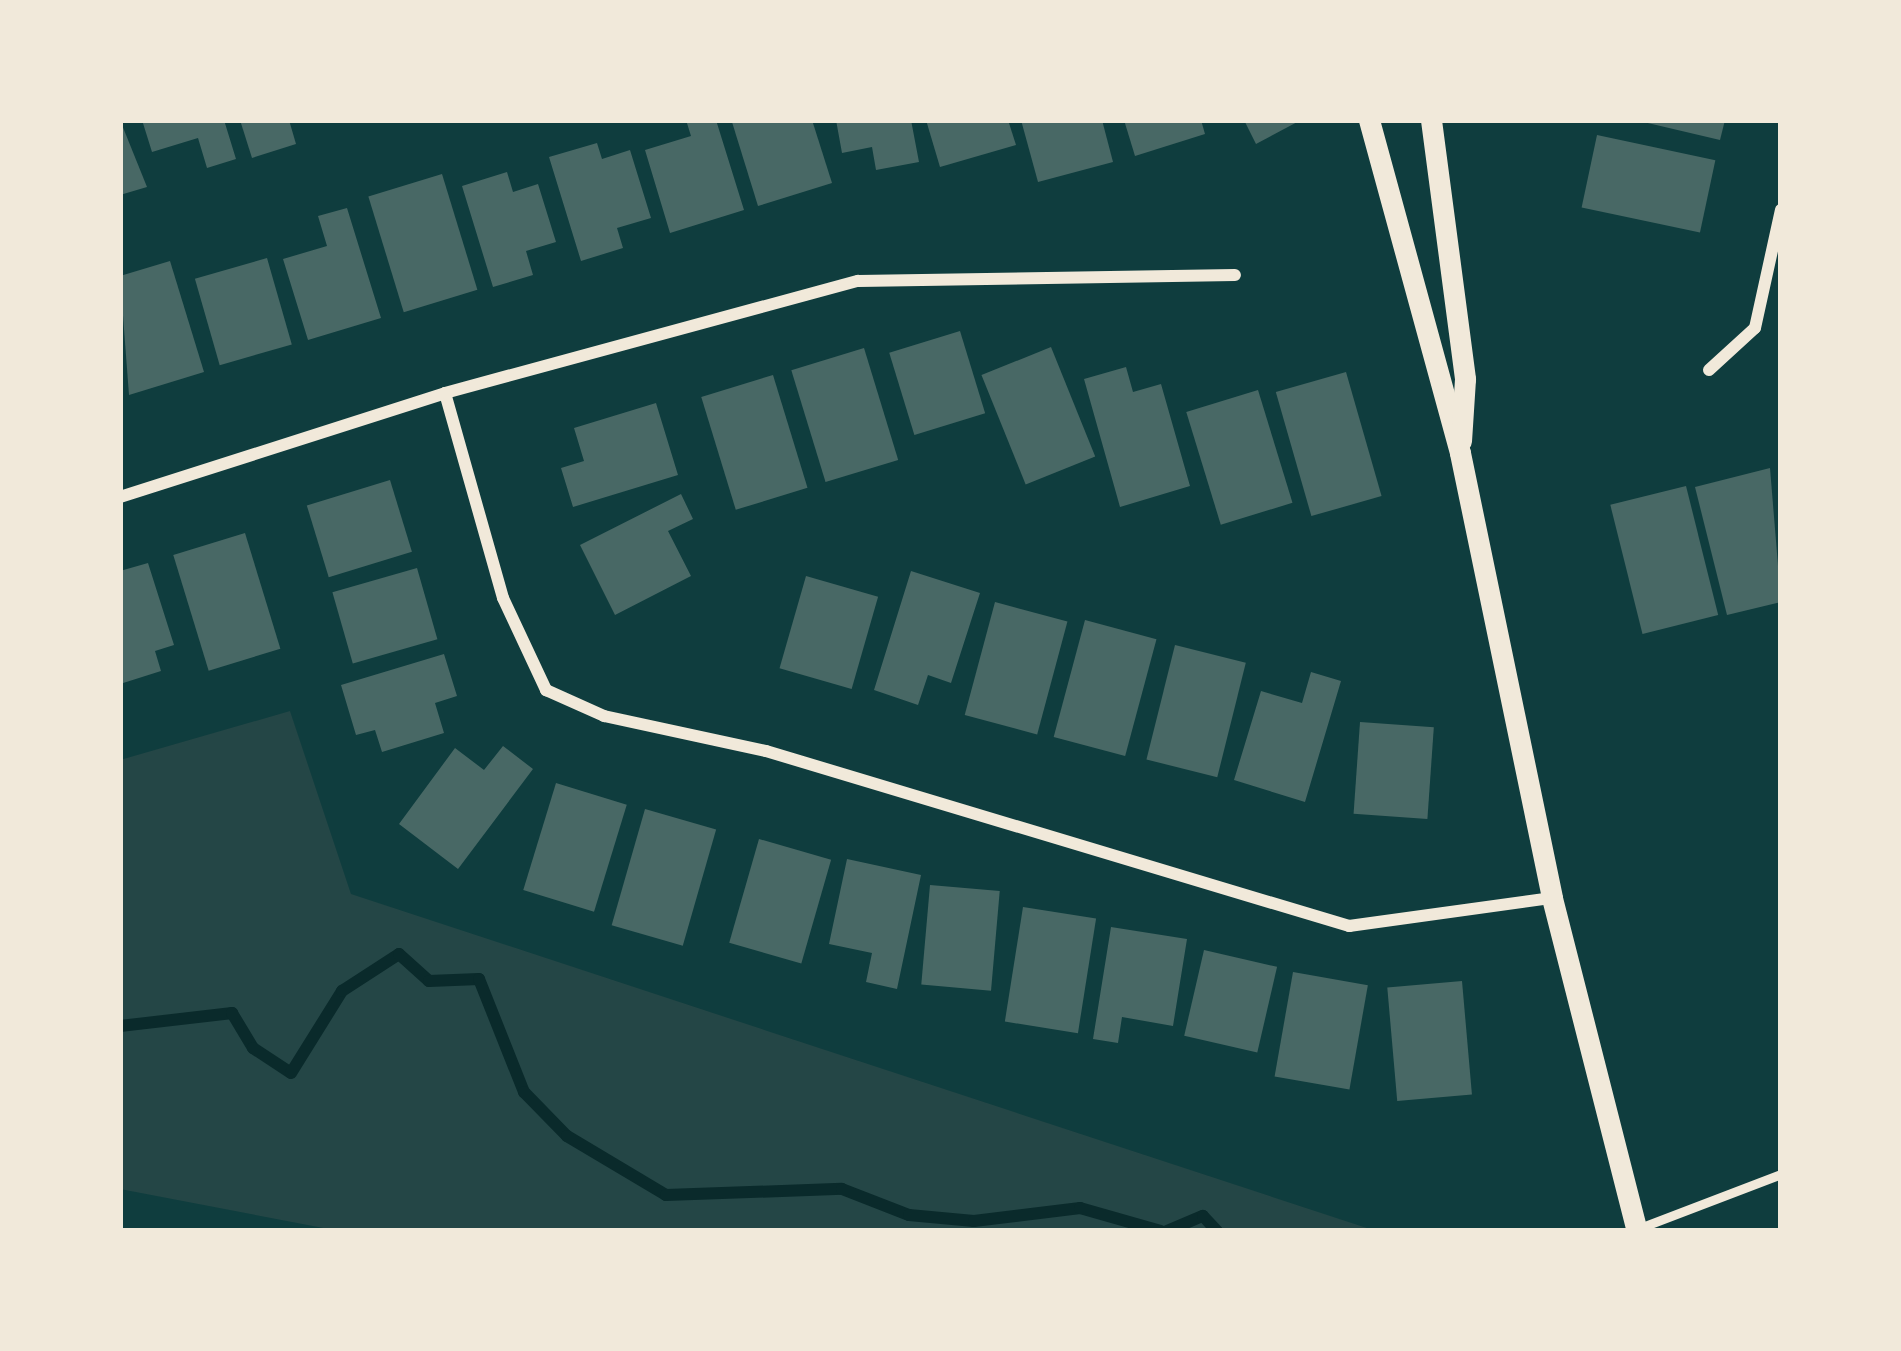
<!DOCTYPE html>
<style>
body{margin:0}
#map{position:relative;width:1901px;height:1351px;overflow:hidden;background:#0f3d3e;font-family:"Noto Sans",sans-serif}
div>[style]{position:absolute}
.green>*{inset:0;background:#244646}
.stream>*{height:12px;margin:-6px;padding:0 6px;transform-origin:6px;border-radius:6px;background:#0a2a2b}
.building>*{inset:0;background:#486865;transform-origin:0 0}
.service>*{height:9px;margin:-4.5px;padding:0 4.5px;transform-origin:4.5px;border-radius:4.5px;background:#f1e9da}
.minor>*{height:12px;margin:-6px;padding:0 6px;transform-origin:6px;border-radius:6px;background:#f1e9da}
.tertiary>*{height:21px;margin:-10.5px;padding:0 10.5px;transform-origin:10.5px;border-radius:10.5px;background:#f1e9da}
span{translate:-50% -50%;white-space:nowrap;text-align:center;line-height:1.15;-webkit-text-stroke:9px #f1e9da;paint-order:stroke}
.frame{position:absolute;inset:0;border:123px solid #f1e9da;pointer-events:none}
</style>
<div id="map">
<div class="green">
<i style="clip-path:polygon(290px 711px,351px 894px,1376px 1231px,339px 1231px,120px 1189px,120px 760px)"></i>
</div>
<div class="stream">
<i style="left:120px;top:1026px;width:113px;rotate:-6.6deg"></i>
<i style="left:232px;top:1013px;width:41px;rotate:59deg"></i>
<i style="left:253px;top:1048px;width:45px;rotate:33.3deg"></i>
<i style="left:291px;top:1073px;width:97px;rotate:-58.1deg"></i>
<i style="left:342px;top:991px;width:68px;rotate:-33deg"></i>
<i style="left:399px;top:954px;width:40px;rotate:42deg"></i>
<i style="left:429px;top:981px;width:50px;rotate:-2.3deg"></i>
<i style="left:479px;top:979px;width:122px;rotate:68.3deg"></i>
<i style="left:524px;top:1092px;width:62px;rotate:45.7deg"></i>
<i style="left:567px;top:1136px;width:115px;rotate:30.8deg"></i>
<i style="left:666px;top:1195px;width:176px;rotate:-2deg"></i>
<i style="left:842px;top:1189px;width:72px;rotate:21.2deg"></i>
<i style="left:909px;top:1215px;width:65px;rotate:5.3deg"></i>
<i style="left:974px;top:1221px;width:107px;rotate:-7deg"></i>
<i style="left:1080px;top:1208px;width:84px;rotate:15.9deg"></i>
<i style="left:1167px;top:1231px;width:39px;rotate:-23deg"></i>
<i style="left:1203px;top:1216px;width:21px;rotate:47deg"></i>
</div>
<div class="building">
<i style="clip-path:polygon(120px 120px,147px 187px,120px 195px)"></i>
<i style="clip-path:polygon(142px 120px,224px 120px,236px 159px,207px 168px,198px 138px,152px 152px)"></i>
<i style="clip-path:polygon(240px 120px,289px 120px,296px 144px,252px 158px)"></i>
<i style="clip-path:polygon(686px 120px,716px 120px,744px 210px,670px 233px,645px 150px,691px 136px)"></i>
<i style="clip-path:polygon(812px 120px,832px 183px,758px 206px,732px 122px)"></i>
<i style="clip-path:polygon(836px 120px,911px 120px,919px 162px,876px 170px,872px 147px,842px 153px)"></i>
<i style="clip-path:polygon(926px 120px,1008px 120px,1016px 145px,940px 167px)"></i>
<i style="clip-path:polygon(1021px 120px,1102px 120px,1113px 162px,1038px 182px)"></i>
<i style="clip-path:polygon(1124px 120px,1201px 120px,1205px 134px,1135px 156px)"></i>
<i style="clip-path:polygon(1244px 120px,1301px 120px,1256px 144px)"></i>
<i style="clip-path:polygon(1635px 120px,1725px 120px,1720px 140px)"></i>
<i style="left:1597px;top:135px;width:121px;height:74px;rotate:12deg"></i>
<i style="clip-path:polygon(597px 143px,602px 159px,630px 150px,651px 218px,617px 228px,623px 248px,581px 261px,549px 157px)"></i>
<i style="clip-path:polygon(507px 172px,513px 192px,538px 184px,556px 242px,526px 251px,533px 275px,493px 287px,462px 186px)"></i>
<i style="left:442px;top:174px;width:121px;height:77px;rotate:73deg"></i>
<i style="clip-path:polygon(347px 208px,381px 318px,308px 340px,283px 259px,327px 246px,318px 216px)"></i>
<i style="left:267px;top:258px;width:90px;height:75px;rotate:74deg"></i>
<i style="clip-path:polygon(170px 261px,204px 372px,129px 395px,120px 276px)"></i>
<i style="left:960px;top:331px;width:86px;height:74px;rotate:73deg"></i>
<i style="left:1051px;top:347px;width:118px;height:75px;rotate:68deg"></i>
<i style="left:864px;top:348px;width:117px;height:76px;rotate:73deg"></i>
<i style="clip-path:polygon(1126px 367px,1133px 392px,1161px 384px,1190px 486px,1120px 507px,1084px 379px)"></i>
<i style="left:1346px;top:372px;width:129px;height:73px;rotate:74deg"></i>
<i style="left:773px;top:375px;width:118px;height:75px;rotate:73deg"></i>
<i style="left:1258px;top:390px;width:118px;height:75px;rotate:73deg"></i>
<i style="clip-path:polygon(656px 403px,678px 475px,573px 507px,561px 468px,584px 461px,574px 428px)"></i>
<i style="clip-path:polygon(1770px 468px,1781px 602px,1727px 615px,1695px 487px)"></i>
<i style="left:390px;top:480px;width:75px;height:87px;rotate:73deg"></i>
<i style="left:1686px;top:486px;width:133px;height:78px;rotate:76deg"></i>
<i style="clip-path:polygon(681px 494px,693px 519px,668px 531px,691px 576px,615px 615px,580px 545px)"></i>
<i style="left:245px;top:533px;width:121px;height:75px;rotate:73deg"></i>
<i style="clip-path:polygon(148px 563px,174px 645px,155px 651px,161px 671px,120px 684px,120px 571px)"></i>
<i style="left:417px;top:568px;width:74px;height:88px;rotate:74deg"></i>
<i style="clip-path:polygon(911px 571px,980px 593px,951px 683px,928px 675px,918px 705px,874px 690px)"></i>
<i style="left:806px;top:576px;width:75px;height:96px;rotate:16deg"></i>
<i style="left:995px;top:602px;width:75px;height:117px;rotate:15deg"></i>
<i style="left:1085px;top:620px;width:74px;height:121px;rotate:15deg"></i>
<i style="left:1175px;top:645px;width:73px;height:118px;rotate:14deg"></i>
<i style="clip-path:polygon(444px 654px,457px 696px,435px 703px,444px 733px,382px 752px,375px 730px,356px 735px,341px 685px)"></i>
<i style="clip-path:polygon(1311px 672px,1341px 681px,1305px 802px,1234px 780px,1261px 691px,1302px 703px)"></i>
<i style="left:1360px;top:722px;width:74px;height:92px;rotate:4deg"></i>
<i style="clip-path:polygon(503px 746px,533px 769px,458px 869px,399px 824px,455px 748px,484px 770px)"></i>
<i style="left:556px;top:783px;width:74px;height:112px;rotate:17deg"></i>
<i style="left:645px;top:809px;width:74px;height:121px;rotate:16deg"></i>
<i style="left:759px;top:839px;width:75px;height:108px;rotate:16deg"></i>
<i style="clip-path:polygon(847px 859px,921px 875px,897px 989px,866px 982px,872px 953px,829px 944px)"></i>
<i style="left:930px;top:885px;width:70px;height:100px;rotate:5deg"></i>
<i style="left:1023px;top:907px;width:74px;height:116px;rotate:9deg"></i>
<i style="clip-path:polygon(1111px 927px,1187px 939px,1173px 1026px,1122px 1017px,1118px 1043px,1093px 1039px)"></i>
<i style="left:1204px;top:950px;width:75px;height:88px;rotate:13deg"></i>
<i style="left:1293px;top:972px;width:76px;height:106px;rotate:10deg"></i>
<i style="left:1462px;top:981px;width:114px;height:75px;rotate:85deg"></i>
</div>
<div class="service">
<i style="left:1637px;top:1229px;width:154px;rotate:-20.9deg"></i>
</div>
<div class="minor">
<i style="left:1709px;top:370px;width:62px;rotate:-42.4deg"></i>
<i style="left:1755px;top:328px;width:121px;rotate:-77.6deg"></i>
<i style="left:445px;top:393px;width:213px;rotate:74.2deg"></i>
<i style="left:503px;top:598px;width:102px;rotate:64.9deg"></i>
<i style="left:546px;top:690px;width:64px;rotate:24.1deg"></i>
<i style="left:604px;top:716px;width:166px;rotate:12.2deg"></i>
<i style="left:766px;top:751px;width:609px;rotate:16.71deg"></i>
<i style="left:1349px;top:926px;width:205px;rotate:-7.9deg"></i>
<i style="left:120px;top:497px;width:341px;rotate:-17.7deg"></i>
<i style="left:445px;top:393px;width:428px;rotate:-15.2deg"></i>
<i style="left:858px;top:281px;width:377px;rotate:-0.9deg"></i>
</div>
<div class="tertiary">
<i style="left:1369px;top:120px;width:345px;rotate:74.7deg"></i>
<i style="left:1460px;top:453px;width:454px;rotate:78.3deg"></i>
<i style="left:1552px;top:898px;width:344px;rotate:75.7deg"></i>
<i style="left:1431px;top:120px;width:261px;rotate:82.5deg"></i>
<i style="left:1465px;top:379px;width:62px;rotate:93.7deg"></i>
</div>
<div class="frame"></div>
</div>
